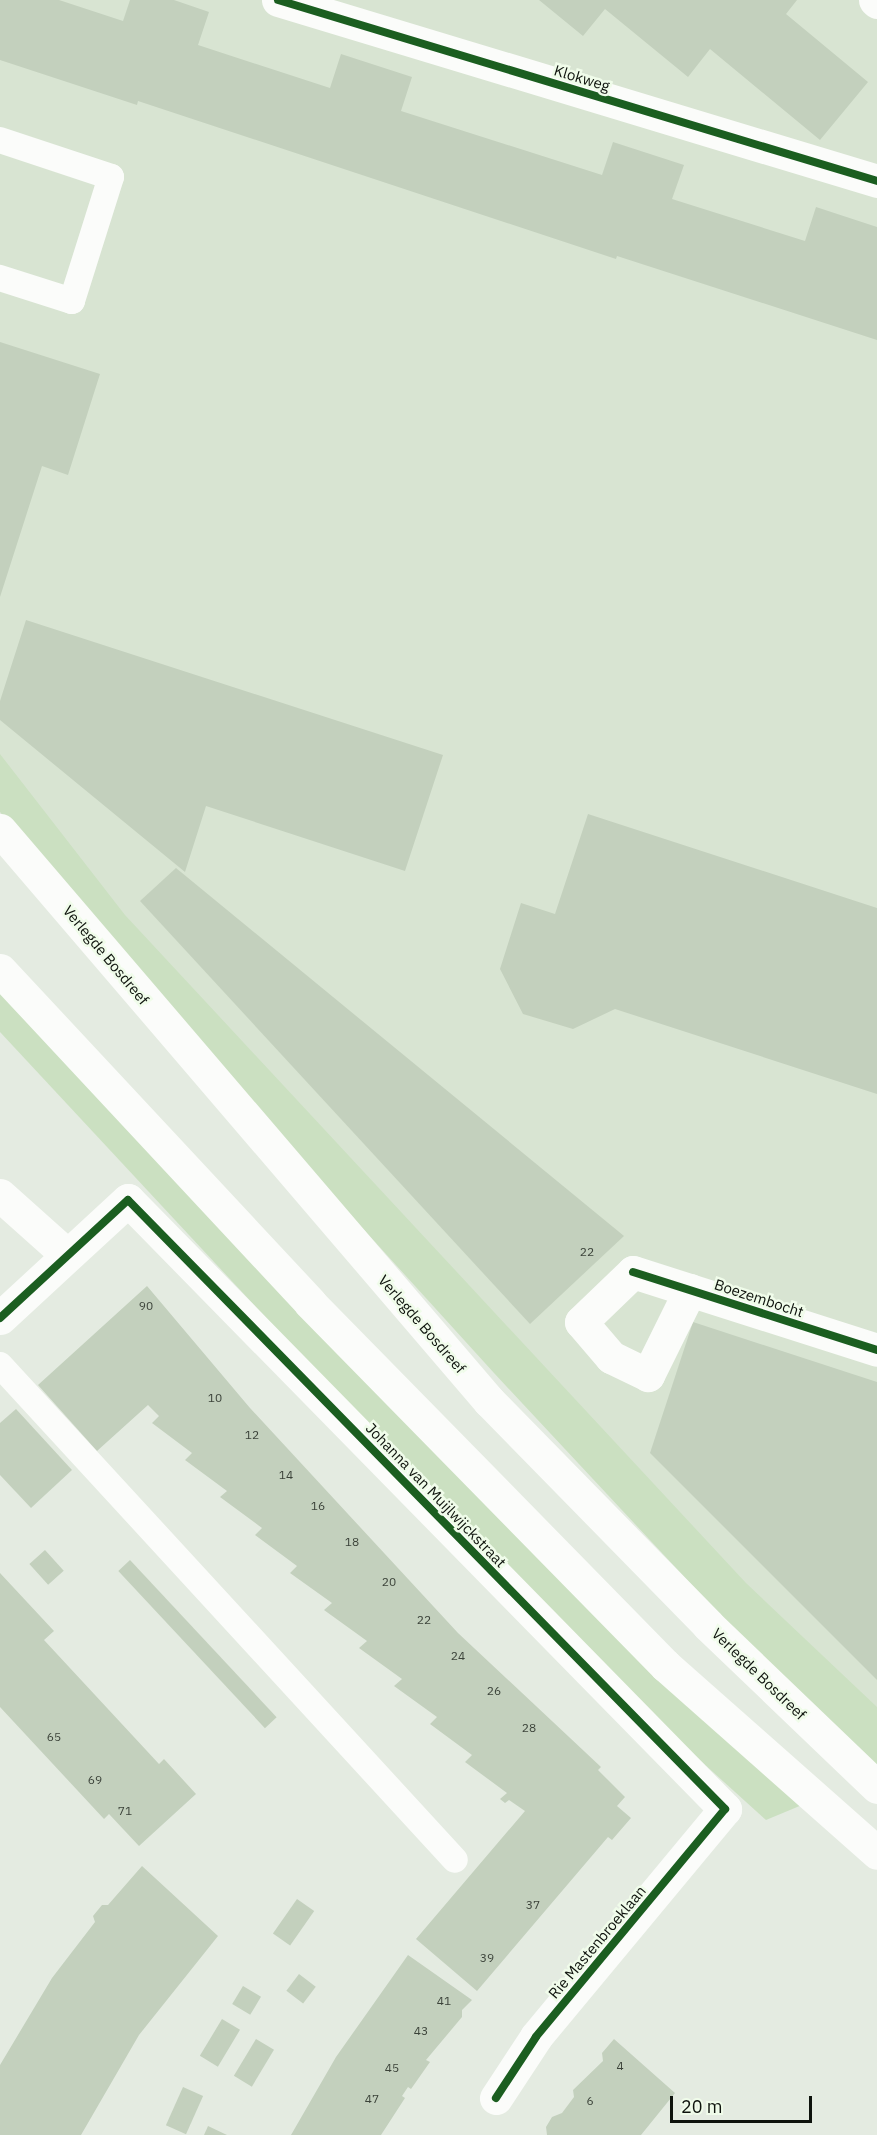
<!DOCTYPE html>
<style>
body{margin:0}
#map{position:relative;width:877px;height:2135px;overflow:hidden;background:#e4ebe1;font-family:"IBM Plex Sans",sans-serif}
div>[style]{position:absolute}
.built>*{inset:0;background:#d8e4d2}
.green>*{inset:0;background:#cbe0c1}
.building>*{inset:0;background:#c3d0bd;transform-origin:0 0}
.lane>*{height:26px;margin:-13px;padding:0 13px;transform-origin:13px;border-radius:13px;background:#fbfcfa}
.street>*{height:33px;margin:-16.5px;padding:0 16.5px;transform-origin:16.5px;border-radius:16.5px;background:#fbfcfa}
.cycleway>*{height:8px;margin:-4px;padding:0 4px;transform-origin:4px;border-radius:4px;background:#1b5e20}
span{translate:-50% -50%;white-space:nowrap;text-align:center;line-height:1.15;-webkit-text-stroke:5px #f0fcea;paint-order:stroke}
.number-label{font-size:12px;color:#3b4239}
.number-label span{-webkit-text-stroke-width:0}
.street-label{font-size:15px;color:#0e130d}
.scale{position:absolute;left:670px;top:2096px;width:142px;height:27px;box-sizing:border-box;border:3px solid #0e130d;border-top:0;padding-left:8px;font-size:18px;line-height:21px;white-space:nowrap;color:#0e130d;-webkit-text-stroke:4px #f0fcea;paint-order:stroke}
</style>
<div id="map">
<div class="built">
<i style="clip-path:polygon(0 0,877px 0,877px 1737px,0 790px)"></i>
</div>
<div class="green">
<i style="clip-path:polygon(0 754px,125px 915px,746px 1583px,877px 1707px,877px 1770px,746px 1643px,494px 1373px,287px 1145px,42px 862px,0 812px)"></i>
<i style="clip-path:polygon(0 988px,802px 1805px,766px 1820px,682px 1744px,471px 1538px,0 1032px)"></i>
</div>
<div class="building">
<i style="clip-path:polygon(0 0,59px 0,123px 21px,130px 0,174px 0,209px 12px,198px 45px,330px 88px,341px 54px,412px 77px,401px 111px,602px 175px,613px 142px,684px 165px,672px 199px,805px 241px,816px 207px,877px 227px,877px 340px,617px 256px,616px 259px,138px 101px,137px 105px,0 60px)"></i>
<i style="clip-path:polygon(539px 0,797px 0,786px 14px,868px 82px,820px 140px,710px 49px,688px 77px,605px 9px,583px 36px)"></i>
<i style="clip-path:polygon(0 342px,100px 374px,68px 475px,42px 466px,0 597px)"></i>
<i style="clip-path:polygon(26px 620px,443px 755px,405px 871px,206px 806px,185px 872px,0 720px,0 701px)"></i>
<i style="clip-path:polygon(588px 814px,877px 908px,877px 1094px,615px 1009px,573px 1029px,523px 1014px,500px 969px,521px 903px,555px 914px)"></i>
<i style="clip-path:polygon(176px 868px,624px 1236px,530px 1324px,140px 901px)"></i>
<i style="clip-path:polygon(147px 1286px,250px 1408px,458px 1633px,601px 1767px,598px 1770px,625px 1797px,617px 1806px,631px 1818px,612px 1840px,608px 1837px,477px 1991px,416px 1939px,525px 1811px,509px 1800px,505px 1803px,500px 1799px,507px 1793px,465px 1762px,472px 1755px,430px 1724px,437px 1717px,394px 1686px,402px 1679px,359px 1648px,367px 1641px,324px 1610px,332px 1603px,290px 1573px,297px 1566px,255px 1535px,262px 1528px,220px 1497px,227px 1491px,185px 1460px,192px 1453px,152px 1423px,159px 1416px,148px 1405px,97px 1451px,38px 1385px)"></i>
<i style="clip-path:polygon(693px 1322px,877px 1382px,877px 1680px,650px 1453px)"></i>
<i style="clip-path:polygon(16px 1409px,72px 1470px,31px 1508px,0 1475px,0 1423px)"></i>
<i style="left:45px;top:1550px;width:28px;height:21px;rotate:48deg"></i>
<i style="left:130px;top:1560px;width:215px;height:16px;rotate:47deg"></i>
<i style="clip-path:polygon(0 1573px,54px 1631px,44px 1640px,159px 1764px,164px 1759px,196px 1794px,139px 1846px,109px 1814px,104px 1819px,0 1707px)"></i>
<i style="clip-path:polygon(142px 1866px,218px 1936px,139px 2035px,81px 2135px,0 2135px,0 2065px,52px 1978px,95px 1922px,93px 1916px,102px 1905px,108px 1905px)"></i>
<i style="left:297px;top:1899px;width:21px;height:42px;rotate:35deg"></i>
<i style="clip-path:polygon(408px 1955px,472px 2000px,462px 2010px,462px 2017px,426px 2060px,430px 2062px,411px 2089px,408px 2087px,402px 2096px,405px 2098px,381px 2135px,291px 2135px,336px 2057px)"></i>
<i style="left:299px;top:1974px;width:21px;height:21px;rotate:37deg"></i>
<i style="left:243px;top:1986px;width:21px;height:21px;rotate:31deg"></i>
<i style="left:222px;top:2019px;width:21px;height:43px;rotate:31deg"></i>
<i style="left:256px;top:2039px;width:21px;height:43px;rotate:31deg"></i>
<i style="clip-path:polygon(614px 2039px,675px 2093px,641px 2135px,547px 2135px,546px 2127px,552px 2117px,562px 2113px,574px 2097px,573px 2090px,603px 2061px,602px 2053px)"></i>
<i style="left:183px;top:2087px;width:22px;height:42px;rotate:24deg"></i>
<i style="clip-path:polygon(208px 2126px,227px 2135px,204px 2135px)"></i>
</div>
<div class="lane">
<i style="left:0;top:140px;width:117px;rotate:18.4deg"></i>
<i style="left:111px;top:177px;width:130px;rotate:107.5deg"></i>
<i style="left:72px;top:301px;width:76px;rotate:-162.3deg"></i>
<i style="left:0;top:1365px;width:672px;rotate:47.41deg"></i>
</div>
<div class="street">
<i style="left:278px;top:0;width:626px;rotate:16.81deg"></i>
<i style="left:875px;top:0;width:3px;rotate:45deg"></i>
<i style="left:0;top:830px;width:752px;rotate:49.42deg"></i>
<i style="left:489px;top:1401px;width:313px;rotate:45.6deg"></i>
<i style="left:708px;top:1625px;width:234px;rotate:43.8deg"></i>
<i style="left:0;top:970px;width:455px;rotate:47deg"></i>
<i style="left:310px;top:1303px;width:508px;rotate:45.56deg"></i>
<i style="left:666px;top:1666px;width:282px;rotate:41.5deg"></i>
<i style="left:0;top:1195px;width:90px;rotate:41.8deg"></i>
<i style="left:690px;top:1290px;width:95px;rotate:116.3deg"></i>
<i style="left:648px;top:1375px;width:41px;rotate:-154.1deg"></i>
<i style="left:611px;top:1357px;width:46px;rotate:-130.6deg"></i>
<i style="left:581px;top:1322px;width:72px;rotate:-43.9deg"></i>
<i style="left:633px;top:1272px;width:256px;rotate:17.7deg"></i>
<i style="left:0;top:1318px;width:174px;rotate:-42.7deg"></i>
<i style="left:128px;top:1200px;width:853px;rotate:45.57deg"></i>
<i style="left:725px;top:1809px;width:296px;rotate:129.7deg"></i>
<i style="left:536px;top:2037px;width:73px;rotate:123.3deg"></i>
</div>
<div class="cycleway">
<i style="left:278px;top:0;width:626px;rotate:16.81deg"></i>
<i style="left:633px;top:1272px;width:256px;rotate:17.7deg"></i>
<i style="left:0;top:1318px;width:174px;rotate:-42.7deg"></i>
<i style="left:128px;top:1200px;width:853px;rotate:45.57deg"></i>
<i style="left:725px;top:1809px;width:296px;rotate:129.7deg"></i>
<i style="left:536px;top:2037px;width:73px;rotate:123.3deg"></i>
</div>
<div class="number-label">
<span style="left:587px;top:1252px">22</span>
<span style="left:146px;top:1306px">90</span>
<span style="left:215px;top:1398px">10</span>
<span style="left:252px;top:1435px">12</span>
<span style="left:286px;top:1475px">14</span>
<span style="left:318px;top:1506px">16</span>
<span style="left:352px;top:1542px">18</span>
<span style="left:389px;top:1582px">20</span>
<span style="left:424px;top:1620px">22</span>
<span style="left:458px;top:1656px">24</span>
<span style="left:494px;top:1691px">26</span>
<span style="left:529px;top:1728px">28</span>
<span style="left:54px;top:1737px">65</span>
<span style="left:95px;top:1780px">69</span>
<span style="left:125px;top:1811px">71</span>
<span style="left:533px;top:1905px">37</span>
<span style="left:487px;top:1958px">39</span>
<span style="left:444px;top:2001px">41</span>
<span style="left:421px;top:2031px">43</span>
<span style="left:620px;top:2066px">4</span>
<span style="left:392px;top:2068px">45</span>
<span style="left:372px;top:2099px">47</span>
<span style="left:590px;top:2101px">6</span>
</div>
<div class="street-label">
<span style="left:582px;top:78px;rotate:17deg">Klokweg</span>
<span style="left:106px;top:955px;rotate:50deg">Verlegde Bosdreef</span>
<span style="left:759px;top:1298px;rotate:18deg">Boezembocht</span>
<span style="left:422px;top:1324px;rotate:49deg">Verlegde Bosdreef</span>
<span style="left:436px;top:1495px;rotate:46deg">Johanna van Muijlwijckstraat</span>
<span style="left:759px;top:1674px;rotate:44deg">Verlegde Bosdreef</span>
<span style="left:597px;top:1942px;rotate:-50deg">Rie Mastenbroeklaan</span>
</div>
<div class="scale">20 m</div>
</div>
